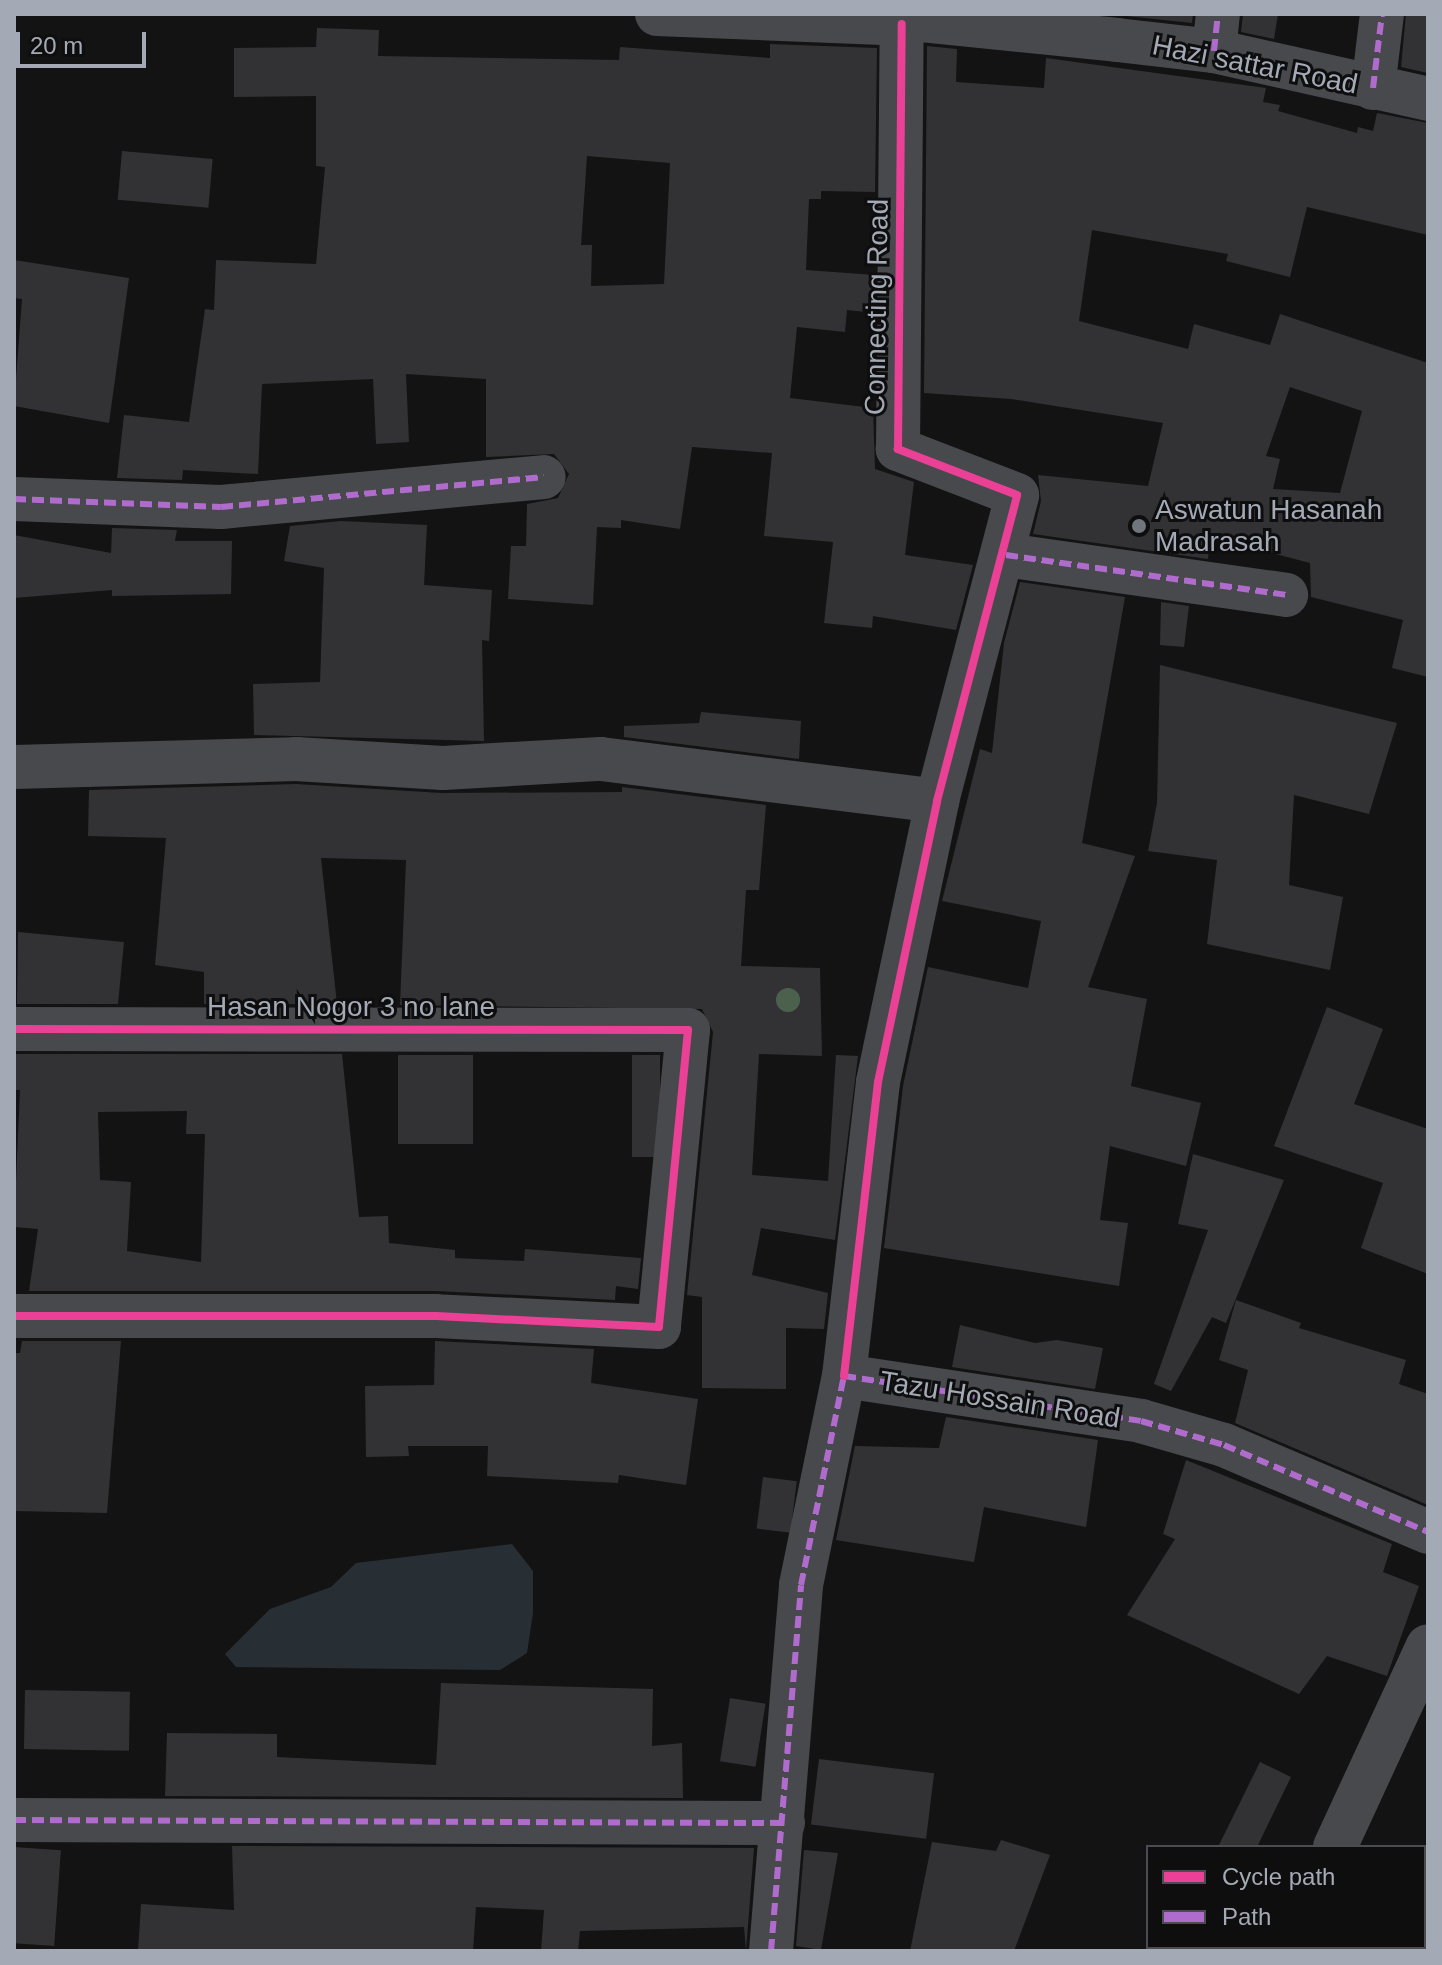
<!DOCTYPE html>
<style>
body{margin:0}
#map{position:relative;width:1442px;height:1965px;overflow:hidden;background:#131314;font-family:Arial,sans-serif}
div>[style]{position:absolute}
.water>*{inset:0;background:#272f35}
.building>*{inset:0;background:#323234;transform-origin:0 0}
.minor>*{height:44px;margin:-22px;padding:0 22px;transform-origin:22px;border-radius:22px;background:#48494c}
.quiet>*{height:6px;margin-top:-3px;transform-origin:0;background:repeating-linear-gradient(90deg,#b06ccc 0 12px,transparent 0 18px)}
.cycleway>*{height:8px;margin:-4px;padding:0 4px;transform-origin:4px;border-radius:4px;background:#ea4096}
.trees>*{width:24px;height:24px;margin:-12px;border-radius:50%;background:#4c614d}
.dots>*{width:22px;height:22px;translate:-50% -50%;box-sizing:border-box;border:4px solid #0e0e0f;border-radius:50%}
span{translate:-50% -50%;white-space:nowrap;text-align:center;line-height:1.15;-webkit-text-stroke:6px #0e0e0f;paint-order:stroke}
.street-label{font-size:28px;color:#a4aab5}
.poi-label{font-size:28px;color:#a4aab5}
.left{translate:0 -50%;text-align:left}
.frame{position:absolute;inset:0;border:16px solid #a4aab5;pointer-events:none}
.legend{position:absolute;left:1146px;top:1845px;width:280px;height:104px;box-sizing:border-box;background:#0e0e0f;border:2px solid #4a4c51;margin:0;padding:10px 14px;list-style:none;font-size:24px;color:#a4aab5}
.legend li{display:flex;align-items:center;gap:16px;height:40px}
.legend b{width:40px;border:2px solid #4a4c51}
.scale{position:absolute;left:16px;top:32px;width:130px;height:36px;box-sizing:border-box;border:4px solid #a4aab5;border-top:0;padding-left:10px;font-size:24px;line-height:28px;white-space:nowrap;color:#a4aab5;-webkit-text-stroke:6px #0e0e0f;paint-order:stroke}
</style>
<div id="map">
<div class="water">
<i style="clip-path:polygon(512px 1544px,533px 1571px,533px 1613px,527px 1653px,500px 1670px,236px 1667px,225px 1654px,270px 1609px,331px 1587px,356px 1563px)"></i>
</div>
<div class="building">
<i style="clip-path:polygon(1108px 14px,1193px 14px,1192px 23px)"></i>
<i style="clip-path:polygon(1243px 14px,1278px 14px,1274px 39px,1241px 32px)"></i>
<i style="clip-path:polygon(1406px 14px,1428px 14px,1428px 73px,1401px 67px)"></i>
<i style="clip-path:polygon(evenodd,317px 28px,379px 30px,378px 56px,619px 60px,620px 47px,770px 58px,770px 44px,877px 48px,875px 192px,821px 191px,821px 199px,809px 199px,806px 270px,875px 275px,874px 313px,847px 310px,845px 332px,797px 327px,790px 398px,873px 408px,875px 469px,914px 482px,905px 555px,973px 565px,956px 630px,873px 616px,872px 628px,824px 623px,833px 542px,764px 536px,772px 453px,692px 447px,680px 529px,621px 520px,621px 528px,597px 527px,593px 605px,508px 599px,511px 546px,526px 546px,527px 504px,558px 498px,569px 474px,554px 454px,486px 457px,486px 379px,406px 374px,409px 442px,376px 444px,373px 379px,262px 384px,258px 474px,183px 470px,182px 480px,117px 478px,124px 415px,189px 422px,205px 309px,214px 310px,216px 260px,316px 264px,325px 167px,316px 166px,316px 96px,234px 97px,234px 48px,316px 47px,317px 28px,587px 156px,670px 163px,664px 284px,591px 286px,592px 245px,581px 245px,587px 156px)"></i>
<i style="clip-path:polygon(evenodd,927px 46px,957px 49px,956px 82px,1044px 88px,1046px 58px,1266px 88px,1263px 102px,1280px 105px,1278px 111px,1357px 133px,1358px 127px,1373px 131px,1377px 113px,1428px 123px,1428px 235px,1307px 207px,1290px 277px,1226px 261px,1228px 254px,1092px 230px,1079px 321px,1188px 349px,1194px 324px,1270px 345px,1280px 314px,1428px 363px,1428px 677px,1392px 668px,1403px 620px,1311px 597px,1310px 563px,1210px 537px,1208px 559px,1033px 534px,1041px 501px,1038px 475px,1148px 486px,1163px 423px,1011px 399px,924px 393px,927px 46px,1290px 387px,1362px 411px,1340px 493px,1273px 489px,1280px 459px,1266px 456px,1290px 387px)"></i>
<i style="left:122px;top:151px;width:91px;height:49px;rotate:5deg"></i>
<i style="clip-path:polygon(14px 260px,129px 278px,109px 423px,14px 406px,22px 299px,14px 298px)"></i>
<i style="clip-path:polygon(341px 521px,427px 525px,424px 585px,492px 590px,489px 641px,482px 640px,484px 741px,254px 735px,253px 684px,320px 682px,324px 568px,284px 561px,290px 526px)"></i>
<i style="clip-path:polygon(112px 528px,177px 530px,175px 541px,232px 541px,231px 594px,112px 596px,112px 590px,14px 598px,14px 535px,111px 553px)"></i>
<i style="clip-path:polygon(1020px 582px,1125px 597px,1082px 843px,1135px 856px,1088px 987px,1147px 999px,1131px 1086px,1201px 1103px,1186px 1166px,1110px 1146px,1100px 1220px,1128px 1223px,1119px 1286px,884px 1248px,903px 1086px,928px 967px,1028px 988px,1041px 921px,942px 901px,980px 749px,992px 753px,1004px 643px)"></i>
<i style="clip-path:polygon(1161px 602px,1189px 606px,1184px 647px,1160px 645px)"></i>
<i style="clip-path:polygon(1160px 665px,1397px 723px,1369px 814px,1294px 795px,1289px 885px,1343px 897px,1330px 970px,1207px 944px,1217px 860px,1148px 851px,1157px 803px)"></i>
<i style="clip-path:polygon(701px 712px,801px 721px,799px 759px,624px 737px,624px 726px,699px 723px)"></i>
<i style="clip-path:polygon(296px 784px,441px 793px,622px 792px,622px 787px,766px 805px,759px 890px,746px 890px,741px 966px,820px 968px,822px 1056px,759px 1054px,752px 1175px,828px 1181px,836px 1055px,858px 1056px,835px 1240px,761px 1228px,752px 1275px,828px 1293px,824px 1329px,786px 1328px,786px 1389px,702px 1388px,702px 1297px,687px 1295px,713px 1032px,702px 1009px,400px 1005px,406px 860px,321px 858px,337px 1004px,204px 1004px,204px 972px,155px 965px,166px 838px,88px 836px,89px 790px)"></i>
<i style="clip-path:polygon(18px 932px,124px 942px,118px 1004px,17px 1004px)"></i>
<i style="clip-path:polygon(1327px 1007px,1383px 1029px,1354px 1104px,1428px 1129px,1428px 1274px,1361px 1248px,1383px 1183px,1274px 1146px)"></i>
<i style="clip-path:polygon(evenodd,14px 1054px,342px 1054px,359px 1217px,388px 1216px,389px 1243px,455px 1250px,455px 1258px,524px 1261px,525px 1249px,641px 1258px,638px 1289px,616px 1286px,615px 1300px,436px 1291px,29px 1291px,38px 1229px,14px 1227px,20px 1090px,14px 1090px,14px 1054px,187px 1111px,186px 1134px,205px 1134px,201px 1262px,127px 1251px,131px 1182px,100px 1180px,98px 1112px,187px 1111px)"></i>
<i style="left:398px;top:1055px;width:75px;height:89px"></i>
<i style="left:632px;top:1055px;width:28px;height:102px"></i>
<i style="clip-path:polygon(1193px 1154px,1284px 1180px,1226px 1323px,1212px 1317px,1171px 1391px,1154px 1384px,1208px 1230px,1178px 1224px)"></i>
<i style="clip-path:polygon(1236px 1300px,1301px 1323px,1299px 1328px,1406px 1360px,1399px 1384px,1428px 1394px,1428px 1505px,1235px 1423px,1248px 1370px,1219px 1360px)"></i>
<i style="clip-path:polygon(960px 1325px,1035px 1343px,1057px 1340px,1103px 1348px,1095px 1389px,952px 1367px)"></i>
<i style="clip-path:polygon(22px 1341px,121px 1341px,107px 1513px,14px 1511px,14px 1353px,20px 1353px)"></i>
<i style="clip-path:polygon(435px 1341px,594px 1349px,591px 1383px,698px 1399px,686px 1485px,619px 1475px,618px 1483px,487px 1476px,488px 1446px,408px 1446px,409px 1456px,366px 1457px,365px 1386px,434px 1385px)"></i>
<i style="clip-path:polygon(946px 1417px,1098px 1440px,1086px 1527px,984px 1507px,974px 1562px,836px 1540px,855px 1446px,939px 1448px)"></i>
<i style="clip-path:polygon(1186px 1460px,1392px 1544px,1383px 1572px,1419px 1586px,1387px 1676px,1327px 1656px,1299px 1694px,1127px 1615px,1175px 1539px,1163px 1534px)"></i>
<i style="left:763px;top:1477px;width:34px;height:52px;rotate:7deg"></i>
<i style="clip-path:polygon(441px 1683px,653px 1689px,652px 1746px,682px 1743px,683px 1798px,165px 1796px,167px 1733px,277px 1734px,277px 1757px,436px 1765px)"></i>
<i style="left:25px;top:1690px;width:105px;height:59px;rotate:1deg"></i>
<i style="left:730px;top:1698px;width:36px;height:64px;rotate:9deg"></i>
<i style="left:819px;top:1759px;width:116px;height:66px;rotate:7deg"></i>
<i style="clip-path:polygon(1260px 1762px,1291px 1777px,1257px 1847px,1218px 1847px)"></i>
<i style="clip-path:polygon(1001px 1840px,1050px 1855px,1014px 1951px,910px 1951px,932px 1842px,996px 1851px)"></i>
<i style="clip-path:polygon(232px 1846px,754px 1848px,746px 1951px,744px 1927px,580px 1931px,578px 1951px,541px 1951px,544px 1910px,476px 1907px,473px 1951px,138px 1951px,141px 1904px,234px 1910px)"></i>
<i style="left:14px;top:1847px;width:47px;height:96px;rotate:4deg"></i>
<i style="clip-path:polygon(804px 1850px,838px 1853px,821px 1950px,796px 1946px)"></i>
</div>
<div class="minor">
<i style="left:657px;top:14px;width:245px;rotate:2.3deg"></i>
<i style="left:902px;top:24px;width:6px;rotate:-90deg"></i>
<i style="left:902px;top:18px;width:216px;rotate:5.8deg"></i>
<i style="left:1117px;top:40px;width:98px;rotate:6.5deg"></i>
<i style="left:1214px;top:51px;width:219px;rotate:12.6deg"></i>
<i style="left:1214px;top:51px;width:37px;rotate:-84deg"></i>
<i style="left:1373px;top:88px;width:75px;rotate:-83.1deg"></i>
<i style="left:14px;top:499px;width:207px;rotate:2.2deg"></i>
<i style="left:221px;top:507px;width:324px;rotate:-5.3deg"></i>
<i style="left:1006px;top:555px;width:283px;rotate:8.1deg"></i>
<i style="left:14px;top:767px;width:282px;rotate:-1.6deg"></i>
<i style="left:296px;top:759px;width:147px;rotate:3.5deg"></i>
<i style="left:443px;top:768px;width:158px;rotate:-3.3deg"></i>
<i style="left:601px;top:759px;width:339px;rotate:7.1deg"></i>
<i style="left:14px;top:1029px;width:674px;rotate:0.09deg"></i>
<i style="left:688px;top:1030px;width:298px;rotate:95.6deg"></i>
<i style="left:659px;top:1327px;width:223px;rotate:-177.2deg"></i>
<i style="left:436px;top:1316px;width:422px;rotate:180deg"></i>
<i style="left:844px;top:1376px;width:296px;rotate:-83.4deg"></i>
<i style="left:878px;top:1082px;width:287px;rotate:-78.1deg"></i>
<i style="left:937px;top:801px;width:316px;rotate:-75.3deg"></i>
<i style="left:1017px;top:495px;width:128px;rotate:-158.9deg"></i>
<i style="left:898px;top:449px;width:425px;rotate:-89.5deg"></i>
<i style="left:14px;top:1820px;width:769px;rotate:0.22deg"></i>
<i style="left:1335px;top:1847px;width:221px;rotate:-65.2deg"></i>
<i style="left:771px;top:1951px;width:367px;rotate:-85.3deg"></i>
<i style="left:801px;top:1585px;width:213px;rotate:-78.4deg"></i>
<i style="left:844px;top:1376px;width:300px;rotate:8.6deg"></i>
<i style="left:1141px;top:1421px;width:86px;rotate:16.1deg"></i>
<i style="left:1224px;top:1445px;width:222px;rotate:23.1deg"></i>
<i style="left:1289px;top:1951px;width:4px;rotate:-63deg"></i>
</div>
<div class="quiet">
<i style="left:1214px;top:51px;width:37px;rotate:-84deg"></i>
<i style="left:1373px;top:88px;width:75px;rotate:-83.1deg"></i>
<i style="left:14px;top:499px;width:207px;rotate:2.2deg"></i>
<i style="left:221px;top:507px;width:324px;rotate:-5.3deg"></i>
<i style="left:1006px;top:555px;width:283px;rotate:8.1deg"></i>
<i style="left:14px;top:1820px;width:769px;rotate:0.22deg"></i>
<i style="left:771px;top:1951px;width:367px;rotate:-85.3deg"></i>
<i style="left:801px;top:1585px;width:213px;rotate:-78.4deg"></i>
<i style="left:844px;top:1376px;width:300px;rotate:8.6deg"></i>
<i style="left:1141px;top:1421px;width:86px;rotate:16.1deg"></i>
<i style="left:1224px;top:1445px;width:222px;rotate:23.1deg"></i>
</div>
<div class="cycleway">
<i style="left:14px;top:1029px;width:674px;rotate:0.09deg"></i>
<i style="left:688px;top:1030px;width:298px;rotate:95.6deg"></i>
<i style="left:659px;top:1327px;width:223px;rotate:-177.2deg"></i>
<i style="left:436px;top:1316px;width:422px;rotate:180deg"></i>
<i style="left:844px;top:1376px;width:296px;rotate:-83.4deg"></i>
<i style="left:878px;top:1082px;width:287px;rotate:-78.1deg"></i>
<i style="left:937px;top:801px;width:316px;rotate:-75.3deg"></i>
<i style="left:1017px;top:495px;width:128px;rotate:-158.9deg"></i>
<i style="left:898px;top:449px;width:425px;rotate:-89.5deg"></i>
</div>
<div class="trees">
<i style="left:788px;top:1000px"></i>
</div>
<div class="dots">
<i style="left:1139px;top:526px;background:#71757d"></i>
</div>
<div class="street-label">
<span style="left:1255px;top:65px;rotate:11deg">Hazi sattar Road</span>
<span style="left:877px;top:307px;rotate:-89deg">Connecting Road</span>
<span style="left:351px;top:1007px">Hasan Nogor 3 no lane</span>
<span style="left:1000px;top:1400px;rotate:9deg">Tazu Hossain Road</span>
</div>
<div class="poi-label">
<span class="left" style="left:1155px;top:526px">Aswatun Hasanah<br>Madrasah</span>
</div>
<div class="frame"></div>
<ul class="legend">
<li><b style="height:10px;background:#ea4096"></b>Cycle path</li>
<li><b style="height:10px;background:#b06ccc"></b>Path</li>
</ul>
<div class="scale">20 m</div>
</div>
